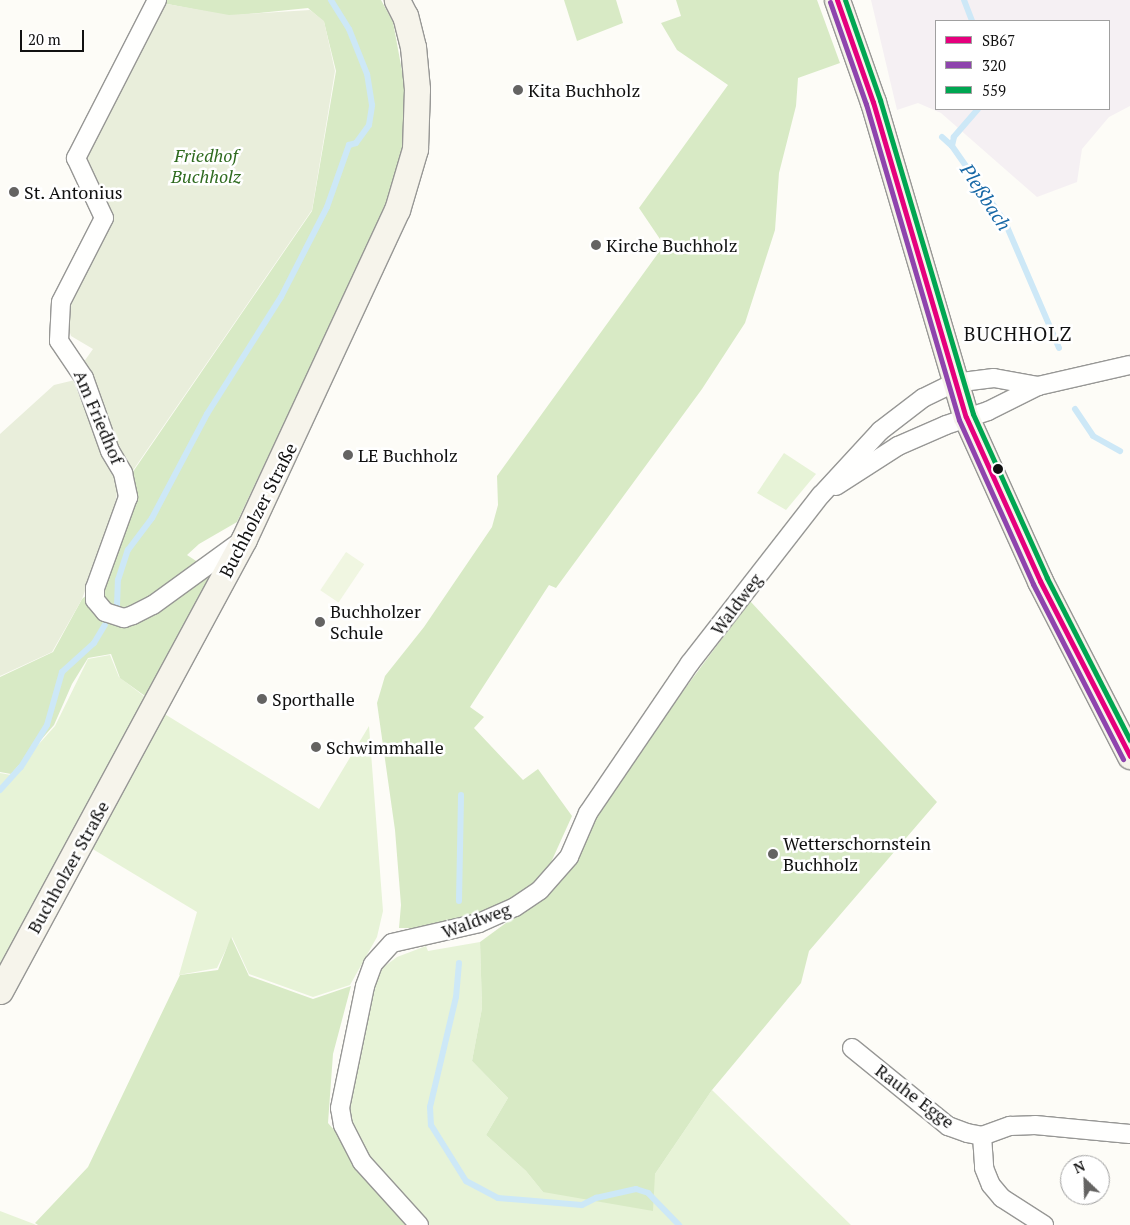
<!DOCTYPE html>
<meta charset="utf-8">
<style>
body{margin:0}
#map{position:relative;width:1130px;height:1225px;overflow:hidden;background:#fdfcf7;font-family:"PT Serif",serif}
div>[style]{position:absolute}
.industrial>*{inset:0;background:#f5f0f3}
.green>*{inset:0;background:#e7f3d7}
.forest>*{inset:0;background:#d8eac5}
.cemetery>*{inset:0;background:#e9eedb}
.pitch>*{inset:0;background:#f0f6e1;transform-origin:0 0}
.stream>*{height:6px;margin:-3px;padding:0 3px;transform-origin:3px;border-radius:3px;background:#cde8f7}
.roads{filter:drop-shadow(1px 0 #979795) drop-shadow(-1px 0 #979795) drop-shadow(0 1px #979795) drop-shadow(0 -1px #979795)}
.street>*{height:18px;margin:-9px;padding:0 9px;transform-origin:9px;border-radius:9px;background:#fffffe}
.secondary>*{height:25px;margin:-12.5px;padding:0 12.5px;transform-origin:12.5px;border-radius:12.5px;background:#f6f4eb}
.bus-1>*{height:5px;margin:-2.5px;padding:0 2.5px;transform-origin:2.5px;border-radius:2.5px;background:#e5007d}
.bus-2>*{height:5px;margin:-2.5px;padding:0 2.5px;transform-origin:2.5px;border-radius:2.5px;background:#8e44ad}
.bus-3>*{height:5px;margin:-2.5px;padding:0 2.5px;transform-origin:2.5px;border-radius:2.5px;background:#00a651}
.dots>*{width:14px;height:14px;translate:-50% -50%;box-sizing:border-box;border:2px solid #fff;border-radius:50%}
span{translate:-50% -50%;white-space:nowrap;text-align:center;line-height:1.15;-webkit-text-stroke:5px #fff;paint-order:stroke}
.poi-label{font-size:18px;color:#111}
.left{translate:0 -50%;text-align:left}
.park-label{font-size:18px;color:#2f6b1f;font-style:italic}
.street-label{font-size:18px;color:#111}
.water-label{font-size:19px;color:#1768a6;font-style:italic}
.neighbourhood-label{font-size:19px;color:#111;letter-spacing:1px}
.legend{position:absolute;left:935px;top:20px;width:175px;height:90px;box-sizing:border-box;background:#fff;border:1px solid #a0a0a0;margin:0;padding:6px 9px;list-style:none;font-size:15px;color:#111}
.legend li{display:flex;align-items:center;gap:10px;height:25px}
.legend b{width:25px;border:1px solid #a0a0a0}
.north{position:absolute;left:1060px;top:1155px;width:50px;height:50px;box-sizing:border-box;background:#fff;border:1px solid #a0a0a0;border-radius:50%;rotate:336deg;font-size:14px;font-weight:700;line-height:20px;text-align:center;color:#111}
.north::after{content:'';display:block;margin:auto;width:18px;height:22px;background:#646362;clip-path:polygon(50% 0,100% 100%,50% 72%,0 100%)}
.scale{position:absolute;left:20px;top:30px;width:64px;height:22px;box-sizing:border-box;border:2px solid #111;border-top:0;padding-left:6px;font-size:15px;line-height:18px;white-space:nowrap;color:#111;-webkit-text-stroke:4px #fff;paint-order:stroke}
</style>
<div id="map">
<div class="industrial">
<i style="clip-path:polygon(evenodd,871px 0,1130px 0,1130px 106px,1109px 117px,1082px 149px,1077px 182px,1037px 197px,941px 113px,918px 103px,897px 110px,871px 0,936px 21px,1109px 21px,1109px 109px,936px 109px,936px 21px)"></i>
</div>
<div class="green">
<i style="clip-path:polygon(784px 453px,816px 474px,786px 510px,757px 493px)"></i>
<i style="clip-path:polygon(110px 655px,119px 677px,145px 697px,0 969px,0 773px,11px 775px,55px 726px,88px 659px)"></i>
<i style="clip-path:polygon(163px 713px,319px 809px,369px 726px,383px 911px,377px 937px,350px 985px,313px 997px,249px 974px,232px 937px,217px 968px,179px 975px,197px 912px,91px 848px)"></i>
<i style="clip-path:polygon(480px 942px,482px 1008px,472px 1061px,508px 1098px,486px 1135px,526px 1171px,543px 1192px,655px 1174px,712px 1090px,851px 1225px,427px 1225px,372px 1163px,357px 1135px,347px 1105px,373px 990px,381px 969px,397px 957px,426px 946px,428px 951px)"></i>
<i style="clip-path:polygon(0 1211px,34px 1224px,36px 1225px,0 1225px)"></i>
</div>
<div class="forest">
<i style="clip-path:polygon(163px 0,381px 0,393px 22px,407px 98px,402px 150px,385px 205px,364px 255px,237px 522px,199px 544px,187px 555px,213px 572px,145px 696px,120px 678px,111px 654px,88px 658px,72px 684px,54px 725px,11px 774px,0 772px,0 677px,53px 652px,82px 599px,100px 584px,128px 479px,312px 211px,336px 71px,324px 22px,308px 8px,229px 16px,162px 3px)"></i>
<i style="clip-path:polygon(564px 0,616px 0,623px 23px,577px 41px)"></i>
<i style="clip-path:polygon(676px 0,817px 0,840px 63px,798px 78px,796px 106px,779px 173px,775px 230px,745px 323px,702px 389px,556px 588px,549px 585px,470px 707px,484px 717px,474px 728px,523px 780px,538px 769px,572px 816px,543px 880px,508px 905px,473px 917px,425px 928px,399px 928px,401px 905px,395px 830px,377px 703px,385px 676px,424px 627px,492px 527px,498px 505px,497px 476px,664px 245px,639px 208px,728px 85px,677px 50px,661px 23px,681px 16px)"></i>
<i style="clip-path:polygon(750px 601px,937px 802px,809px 951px,801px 983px,712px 1090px,655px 1174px,653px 1211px,543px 1192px,526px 1171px,486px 1135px,508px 1098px,472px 1061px,482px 1008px,480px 942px,544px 895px,597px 807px)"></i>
<i style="clip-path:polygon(231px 937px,249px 976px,313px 999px,351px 986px,333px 1054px,328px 1123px,362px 1162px,406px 1225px,38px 1225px,35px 1223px,88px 1167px,180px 975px,218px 970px)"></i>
</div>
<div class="cemetery">
<i style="clip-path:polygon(162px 3px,229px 15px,310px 10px,324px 21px,335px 71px,312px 210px,127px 479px,118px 486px,114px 512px,82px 599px,52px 652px,0 676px,0 434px,54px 385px,79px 379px,83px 363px,93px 349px,71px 336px,63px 311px,106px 219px,83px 166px)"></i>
</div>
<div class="pitch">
<i style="left:346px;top:552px;width:22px;height:46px;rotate:34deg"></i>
</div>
<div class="stream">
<i style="left:964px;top:0;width:22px;rotate:69deg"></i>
<i style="left:978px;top:109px;width:37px;rotate:131deg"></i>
<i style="left:954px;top:137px;width:9px;rotate:103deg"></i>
<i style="left:952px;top:146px;width:93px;rotate:55.1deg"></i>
<i style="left:1005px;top:222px;width:137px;rotate:66.8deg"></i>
<i style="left:942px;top:137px;width:13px;rotate:42deg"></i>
<i style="left:1075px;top:409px;width:32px;rotate:56deg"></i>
<i style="left:1093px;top:436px;width:31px;rotate:29deg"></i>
<i style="left:117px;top:606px;width:26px;rotate:-88deg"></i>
<i style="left:118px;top:580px;width:32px;rotate:-72deg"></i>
<i style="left:128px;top:550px;width:40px;rotate:-53deg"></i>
<i style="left:152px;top:518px;width:118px;rotate:-62.1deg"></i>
<i style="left:207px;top:414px;width:138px;rotate:-57.7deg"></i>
<i style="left:281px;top:297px;width:101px;rotate:-62.9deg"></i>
<i style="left:327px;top:207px;width:66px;rotate:-70.5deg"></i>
<i style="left:349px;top:145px;width:7px;rotate:-16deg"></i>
<i style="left:356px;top:143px;width:22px;rotate:-54deg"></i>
<i style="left:369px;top:125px;width:20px;rotate:-81deg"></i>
<i style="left:372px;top:105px;width:31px;rotate:-99deg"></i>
<i style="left:367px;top:74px;width:48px;rotate:-111.8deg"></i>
<i style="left:349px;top:29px;width:34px;rotate:-122deg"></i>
<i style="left:0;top:790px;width:31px;rotate:-48deg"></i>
<i style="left:21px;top:767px;width:49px;rotate:-58.2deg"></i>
<i style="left:47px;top:725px;width:55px;rotate:-74.2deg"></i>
<i style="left:62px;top:672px;width:43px;rotate:-42.2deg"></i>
<i style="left:94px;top:643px;width:21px;rotate:-59deg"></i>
<i style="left:459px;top:901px;width:106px;rotate:-88.9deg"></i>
<i style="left:459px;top:963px;width:34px;rotate:95deg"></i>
<i style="left:456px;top:997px;width:113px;rotate:103.3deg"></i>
<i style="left:430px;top:1107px;width:18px;rotate:87deg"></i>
<i style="left:431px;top:1125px;width:66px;rotate:58deg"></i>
<i style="left:466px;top:1181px;width:36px;rotate:28deg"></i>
<i style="left:498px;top:1198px;width:84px;rotate:4.8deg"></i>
<i style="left:582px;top:1205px;width:16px;rotate:-27deg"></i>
<i style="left:596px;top:1198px;width:41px;rotate:-12.7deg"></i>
<i style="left:636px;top:1189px;width:13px;rotate:18deg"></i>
<i style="left:648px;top:1193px;width:45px;rotate:45.9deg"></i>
</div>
<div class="roads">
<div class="street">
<i style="left:157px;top:0;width:178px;rotate:117.1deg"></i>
<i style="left:76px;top:158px;width:66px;rotate:65deg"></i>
<i style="left:104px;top:218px;width:94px;rotate:117.1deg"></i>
<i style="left:61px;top:302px;width:39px;rotate:93deg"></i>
<i style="left:59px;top:341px;width:45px;rotate:56deg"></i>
<i style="left:84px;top:378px;width:77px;rotate:70.4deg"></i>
<i style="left:110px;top:451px;width:26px;rotate:59deg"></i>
<i style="left:123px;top:473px;width:25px;rotate:78deg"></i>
<i style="left:128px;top:497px;width:97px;rotate:109.9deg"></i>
<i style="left:95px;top:588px;width:12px;rotate:90deg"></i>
<i style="left:95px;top:600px;width:16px;rotate:50deg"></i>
<i style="left:105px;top:612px;width:20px;rotate:18deg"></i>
<i style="left:124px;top:618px;width:9px;rotate:-18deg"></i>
<i style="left:133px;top:615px;width:22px;rotate:-27deg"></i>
<i style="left:153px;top:605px;width:109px;rotate:-36deg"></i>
<i style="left:836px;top:486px;width:74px;rotate:-32.8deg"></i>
<i style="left:898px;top:446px;width:52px;rotate:-23.6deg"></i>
<i style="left:946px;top:425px;width:44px;rotate:-18.4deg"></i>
<i style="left:988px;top:411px;width:56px;rotate:-26.6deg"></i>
<i style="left:1038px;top:386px;width:94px;rotate:-12.9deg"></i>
<i style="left:852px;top:1048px;width:124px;rotate:39.1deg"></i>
<i style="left:948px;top:1126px;width:20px;rotate:20deg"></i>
<i style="left:967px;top:1133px;width:15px;rotate:11deg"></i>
<i style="left:982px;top:1136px;width:30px;rotate:-20deg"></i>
<i style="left:1010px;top:1126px;width:25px;rotate:-2deg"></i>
<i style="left:1035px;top:1125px;width:95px;rotate:5.4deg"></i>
<i style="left:982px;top:1136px;width:32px;rotate:86deg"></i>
<i style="left:984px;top:1168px;width:18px;rotate:68deg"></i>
<i style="left:991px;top:1185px;width:17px;rotate:50deg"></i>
<i style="left:1002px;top:1198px;width:50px;rotate:32.7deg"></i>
<i style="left:419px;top:1225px;width:85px;rotate:-132.1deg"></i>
<i style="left:362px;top:1162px;width:42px;rotate:-117.2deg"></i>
<i style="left:343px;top:1125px;width:17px;rotate:-100deg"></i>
<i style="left:340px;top:1108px;width:125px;rotate:-78.4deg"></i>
<i style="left:365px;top:986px;width:23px;rotate:-70deg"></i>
<i style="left:373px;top:964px;width:28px;rotate:-48deg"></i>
<i style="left:392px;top:943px;width:89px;rotate:-12.9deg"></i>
<i style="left:479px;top:923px;width:39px;rotate:-24deg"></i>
<i style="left:515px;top:907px;width:30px;rotate:-34deg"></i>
<i style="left:540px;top:890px;width:44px;rotate:-48.7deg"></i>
<i style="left:569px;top:857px;width:48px;rotate:-66.6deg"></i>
<i style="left:588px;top:813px;width:181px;rotate:-55.8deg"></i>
<i style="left:690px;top:663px;width:213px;rotate:-52.1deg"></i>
<i style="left:821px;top:495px;width:87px;rotate:-47.3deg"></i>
<i style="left:880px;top:431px;width:54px;rotate:-37.5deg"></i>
<i style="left:923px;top:398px;width:34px;rotate:-26deg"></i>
<i style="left:954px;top:383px;width:40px;rotate:-7.1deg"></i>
<i style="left:994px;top:378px;width:45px;rotate:10.3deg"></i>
</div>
<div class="secondary">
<i style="left:837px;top:0;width:108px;rotate:70.6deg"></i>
<i style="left:873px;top:102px;width:328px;rotate:73.6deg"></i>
<i style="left:966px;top:417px;width:180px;rotate:65.7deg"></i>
<i style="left:1040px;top:581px;width:197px;rotate:62.8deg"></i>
<i style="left:0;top:991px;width:514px;rotate:-61.64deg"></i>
<i style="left:244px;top:539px;width:363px;rotate:-65.1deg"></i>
<i style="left:397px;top:210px;width:64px;rotate:-73.6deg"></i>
<i style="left:415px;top:149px;width:60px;rotate:-88.1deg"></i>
<i style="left:417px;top:89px;width:42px;rotate:-95.4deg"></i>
<i style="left:413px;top:47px;width:32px;rotate:-104deg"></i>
<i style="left:405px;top:16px;width:18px;rotate:-117deg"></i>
</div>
</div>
<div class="bus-1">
<i style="left:837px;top:0;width:108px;rotate:70.6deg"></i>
<i style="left:873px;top:102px;width:328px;rotate:73.6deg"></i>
<i style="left:966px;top:417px;width:180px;rotate:65.7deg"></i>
<i style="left:1040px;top:581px;width:197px;rotate:62.8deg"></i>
</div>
<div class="bus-2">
<i style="left:830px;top:2px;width:108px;rotate:70.6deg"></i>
<i style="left:866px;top:104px;width:329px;rotate:73.6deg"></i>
<i style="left:959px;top:420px;width:180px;rotate:65.7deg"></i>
<i style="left:1033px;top:584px;width:197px;rotate:62.8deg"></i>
</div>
<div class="bus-3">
<i style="left:845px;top:0;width:106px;rotate:70.7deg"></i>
<i style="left:880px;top:100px;width:327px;rotate:73.5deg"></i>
<i style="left:973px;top:414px;width:180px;rotate:65.7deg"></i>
<i style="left:1047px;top:578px;width:182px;rotate:62.9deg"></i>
</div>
<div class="dots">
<i style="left:518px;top:90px;background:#646362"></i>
<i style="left:14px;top:192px;background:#646362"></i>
<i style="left:596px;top:245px;background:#646362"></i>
<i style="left:348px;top:455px;background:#646362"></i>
<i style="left:998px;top:469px;background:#111"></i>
<i style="left:320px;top:622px;background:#646362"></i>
<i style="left:262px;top:699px;background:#646362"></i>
<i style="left:316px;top:747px;background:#646362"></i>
<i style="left:773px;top:854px;background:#646362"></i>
</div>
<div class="poi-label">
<span class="left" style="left:528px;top:90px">Kita Buchholz</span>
<span class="left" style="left:24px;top:192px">St. Antonius</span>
<span class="left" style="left:606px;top:245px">Kirche Buchholz</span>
<span class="left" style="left:358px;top:455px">LE Buchholz</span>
<span class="left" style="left:330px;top:622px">Buchholzer<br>Schule</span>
<span class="left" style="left:272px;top:699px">Sporthalle</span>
<span class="left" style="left:326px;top:747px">Schwimmhalle</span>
<span class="left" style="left:783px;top:854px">Wetterschornstein<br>Buchholz</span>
</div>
<div class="park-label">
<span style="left:206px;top:166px">Friedhof<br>Buchholz</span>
</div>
<div class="street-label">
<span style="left:99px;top:417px;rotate:67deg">Am Friedhof</span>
<span style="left:258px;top:510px;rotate:-63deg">Buchholzer Straße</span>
<span style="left:736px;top:604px;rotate:-53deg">Waldweg</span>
<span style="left:68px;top:867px;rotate:-61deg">Buchholzer Straße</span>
<span style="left:476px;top:920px;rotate:-20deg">Waldweg</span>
<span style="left:915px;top:1096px;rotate:37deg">Rauhe Egge</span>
</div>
<div class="water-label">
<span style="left:986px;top:197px;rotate:57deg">Pleßbach</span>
</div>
<div class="neighbourhood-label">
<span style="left:1018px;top:334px">BUCHHOLZ</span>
</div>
<ul class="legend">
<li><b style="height:6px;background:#e5007d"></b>SB67</li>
<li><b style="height:6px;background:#8e44ad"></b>320</li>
<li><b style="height:6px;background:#00a651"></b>559</li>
</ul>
<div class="north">N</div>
<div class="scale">20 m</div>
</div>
